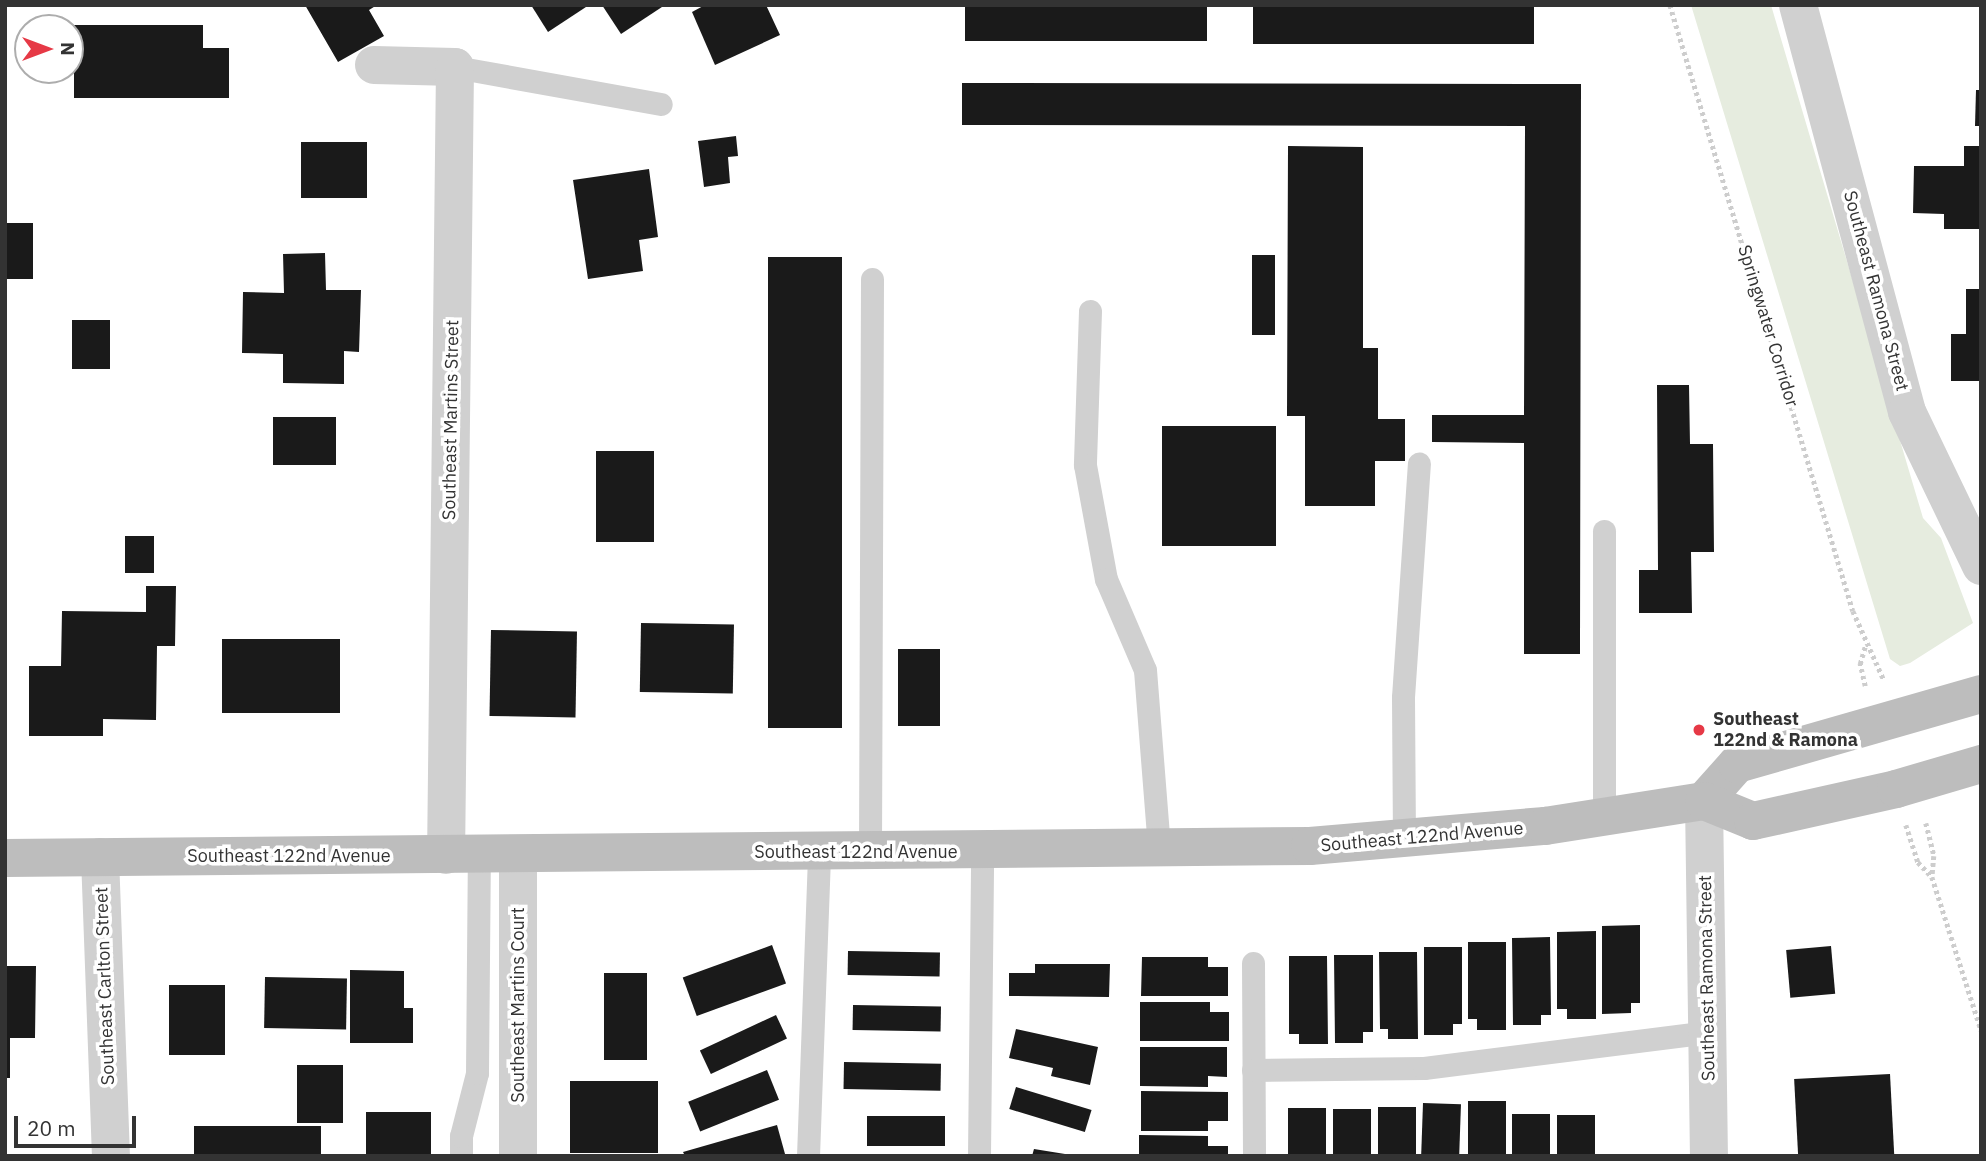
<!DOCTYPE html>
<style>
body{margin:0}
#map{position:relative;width:1986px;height:1161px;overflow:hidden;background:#fff;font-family:"IBM Plex Sans",sans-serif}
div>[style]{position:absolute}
.green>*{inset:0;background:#e6ecdf}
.building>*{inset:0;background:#1a1a1a;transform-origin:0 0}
.path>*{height:4.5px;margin-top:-2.25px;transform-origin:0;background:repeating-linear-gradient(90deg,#cdcdcd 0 3.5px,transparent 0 7px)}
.service>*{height:23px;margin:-11.5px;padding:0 11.5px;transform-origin:11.5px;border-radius:11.5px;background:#d0d0d0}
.minor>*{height:38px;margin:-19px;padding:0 19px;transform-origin:19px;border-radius:19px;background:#d0d0d0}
.secondary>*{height:38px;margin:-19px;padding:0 19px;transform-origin:19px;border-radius:19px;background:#bdbdbd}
.dots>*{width:19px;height:19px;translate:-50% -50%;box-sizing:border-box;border:4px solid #fff;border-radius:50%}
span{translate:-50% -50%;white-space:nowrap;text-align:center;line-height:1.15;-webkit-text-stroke:7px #fff;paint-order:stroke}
.street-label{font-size:18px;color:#333}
.poi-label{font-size:18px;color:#333;font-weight:700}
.left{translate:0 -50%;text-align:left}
.frame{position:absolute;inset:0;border:7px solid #333;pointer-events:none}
.north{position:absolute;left:14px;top:14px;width:70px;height:70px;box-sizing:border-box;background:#fff;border:2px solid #adadad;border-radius:50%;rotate:90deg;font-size:19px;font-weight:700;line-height:28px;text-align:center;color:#333}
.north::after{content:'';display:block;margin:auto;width:24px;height:32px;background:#e63946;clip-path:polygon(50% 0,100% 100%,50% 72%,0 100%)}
.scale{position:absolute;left:14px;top:1116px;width:122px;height:32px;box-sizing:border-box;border:4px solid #333;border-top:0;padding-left:9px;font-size:21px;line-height:24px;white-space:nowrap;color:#333;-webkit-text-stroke:5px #fff;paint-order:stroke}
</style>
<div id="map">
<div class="green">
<i style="clip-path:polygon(1691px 5px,1771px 5px,1923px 518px,1941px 538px,1973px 623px,1910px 663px,1900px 666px,1890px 659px)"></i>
</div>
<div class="building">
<i style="clip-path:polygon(305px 5px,377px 5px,369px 10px,384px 36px,338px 62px)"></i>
<i style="clip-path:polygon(531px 5px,589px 5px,548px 32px)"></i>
<i style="clip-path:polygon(602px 5px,665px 5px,621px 34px)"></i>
<i style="clip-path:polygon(705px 5px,766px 5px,780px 35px,715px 65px,692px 12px)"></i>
<i style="left:965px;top:5px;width:242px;height:36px"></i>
<i style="left:1253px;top:5px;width:281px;height:39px"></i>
<i style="clip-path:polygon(74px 25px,203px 25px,203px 48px,229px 48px,229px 98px,74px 98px)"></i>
<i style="clip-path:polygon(962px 83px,1581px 84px,1580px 654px,1524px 654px,1524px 443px,1432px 442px,1432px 415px,1524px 415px,1525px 126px,962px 125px)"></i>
<i style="clip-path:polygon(1976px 90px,1981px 90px,1981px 126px,1975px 126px)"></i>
<i style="clip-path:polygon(736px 136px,738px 156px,728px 157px,730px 183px,704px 187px,698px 141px)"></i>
<i style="left:301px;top:142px;width:66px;height:56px"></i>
<i style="clip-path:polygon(1288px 146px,1363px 147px,1363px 348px,1378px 348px,1378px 419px,1405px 419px,1405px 461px,1375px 461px,1375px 506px,1305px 506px,1305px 416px,1287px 416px)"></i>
<i style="clip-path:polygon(1964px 146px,1981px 146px,1981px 229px,1944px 229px,1944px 214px,1913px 213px,1914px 166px,1964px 166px)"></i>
<i style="clip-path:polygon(649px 169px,658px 237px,639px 240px,643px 271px,588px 279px,573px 180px)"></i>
<i style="left:5px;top:223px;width:28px;height:56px"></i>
<i style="clip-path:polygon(325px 253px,326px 290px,361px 290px,359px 352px,344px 351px,344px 384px,283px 383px,283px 354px,242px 353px,243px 292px,284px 293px,283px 254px)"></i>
<i style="left:1252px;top:255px;width:23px;height:80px"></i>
<i style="left:768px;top:257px;width:74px;height:471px"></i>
<i style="clip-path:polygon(1966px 289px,1981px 289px,1981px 381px,1951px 381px,1951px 334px,1966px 334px)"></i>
<i style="left:72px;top:320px;width:38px;height:49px"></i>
<i style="clip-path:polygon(1657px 385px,1689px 385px,1690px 444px,1713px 444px,1714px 552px,1691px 552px,1692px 613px,1639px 613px,1639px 570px,1658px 570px)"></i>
<i style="left:273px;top:417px;width:63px;height:48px"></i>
<i style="left:1162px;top:426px;width:114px;height:120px"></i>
<i style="left:596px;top:451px;width:58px;height:91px"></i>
<i style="left:125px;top:536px;width:29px;height:37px"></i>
<i style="clip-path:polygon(146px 586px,176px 586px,175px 646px,157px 646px,156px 720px,103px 719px,103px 736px,29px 736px,29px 666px,61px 666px,62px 611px,146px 612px)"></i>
<i style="left:641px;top:623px;width:93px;height:69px;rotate:1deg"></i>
<i style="left:491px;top:630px;width:86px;height:86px;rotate:1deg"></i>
<i style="left:222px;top:639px;width:118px;height:74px"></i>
<i style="left:898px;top:649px;width:42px;height:77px"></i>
<i style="clip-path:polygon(1640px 925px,1640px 1003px,1631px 1003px,1631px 1013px,1602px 1014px,1602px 926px)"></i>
<i style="clip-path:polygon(1596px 931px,1596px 1019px,1567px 1019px,1567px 1009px,1557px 1009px,1557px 932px)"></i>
<i style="clip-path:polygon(1550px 937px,1551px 1015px,1541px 1015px,1541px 1025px,1513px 1025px,1512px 938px)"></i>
<i style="clip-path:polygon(1468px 942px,1506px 942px,1506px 1030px,1477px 1030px,1477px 1019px,1468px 1019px)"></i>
<i style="left:772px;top:945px;width:41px;height:95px;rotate:70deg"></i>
<i style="left:1831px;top:946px;width:48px;height:45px;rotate:85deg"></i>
<i style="clip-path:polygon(1424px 947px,1462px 947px,1462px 1024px,1453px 1024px,1453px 1035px,1424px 1035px)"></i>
<i style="left:848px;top:951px;width:92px;height:24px;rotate:1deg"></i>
<i style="clip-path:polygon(1379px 952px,1417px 952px,1418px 1039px,1388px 1039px,1388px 1029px,1380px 1029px)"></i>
<i style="clip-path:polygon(1334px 955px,1373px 955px,1373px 1032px,1363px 1032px,1363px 1043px,1335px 1043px)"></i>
<i style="clip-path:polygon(1289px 956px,1327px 956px,1328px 1044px,1299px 1044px,1299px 1034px,1289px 1034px)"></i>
<i style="clip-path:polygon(1142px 957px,1208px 957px,1208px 967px,1228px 967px,1228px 996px,1141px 996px)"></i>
<i style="clip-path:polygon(1035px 964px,1110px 964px,1109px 997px,1009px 996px,1009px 973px,1035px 973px)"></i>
<i style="clip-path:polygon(5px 966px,36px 966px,35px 1038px,10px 1038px,10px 1078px,5px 1078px)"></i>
<i style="clip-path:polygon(350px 970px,404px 971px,404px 1008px,413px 1008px,413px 1043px,350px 1043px)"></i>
<i style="left:604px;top:973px;width:43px;height:87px"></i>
<i style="left:265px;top:977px;width:82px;height:51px;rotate:1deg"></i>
<i style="left:169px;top:985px;width:56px;height:70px"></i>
<i style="clip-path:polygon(1140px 1002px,1210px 1002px,1210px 1012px,1229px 1012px,1229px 1041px,1140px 1041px)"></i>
<i style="left:853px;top:1005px;width:88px;height:25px;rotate:1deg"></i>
<i style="left:776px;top:1015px;width:26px;height:84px;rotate:65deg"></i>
<i style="clip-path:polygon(1016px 1029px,1098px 1047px,1090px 1085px,1051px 1076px,1053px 1068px,1009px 1058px)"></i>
<i style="clip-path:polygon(1140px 1047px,1227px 1047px,1227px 1077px,1208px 1076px,1208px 1087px,1140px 1086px)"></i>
<i style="left:844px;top:1062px;width:97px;height:27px;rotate:1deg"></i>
<i style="left:297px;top:1065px;width:46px;height:58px"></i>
<i style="left:767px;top:1070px;width:32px;height:85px;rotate:68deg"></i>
<i style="left:1890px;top:1074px;width:82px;height:96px;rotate:87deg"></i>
<i style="left:570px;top:1081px;width:88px;height:72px"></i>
<i style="left:1016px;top:1087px;width:79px;height:23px;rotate:17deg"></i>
<i style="clip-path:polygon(1141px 1091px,1228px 1092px,1228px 1121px,1208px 1121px,1208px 1131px,1141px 1131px)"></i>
<i style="left:1468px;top:1101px;width:38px;height:55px"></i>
<i style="left:1423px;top:1103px;width:38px;height:53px;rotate:2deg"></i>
<i style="left:1378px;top:1107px;width:38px;height:49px"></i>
<i style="left:1288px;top:1108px;width:38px;height:48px"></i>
<i style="left:1333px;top:1109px;width:38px;height:47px"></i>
<i style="left:366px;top:1112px;width:65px;height:44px"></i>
<i style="left:1512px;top:1114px;width:38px;height:42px"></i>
<i style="left:1557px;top:1115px;width:38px;height:41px"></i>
<i style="left:867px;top:1116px;width:78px;height:30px"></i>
<i style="clip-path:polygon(777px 1125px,785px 1154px,685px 1156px,683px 1152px)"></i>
<i style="left:194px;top:1126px;width:127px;height:30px"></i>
<i style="clip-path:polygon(1139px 1135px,1208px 1136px,1208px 1146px,1228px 1146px,1228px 1156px,1139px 1156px)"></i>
<i style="clip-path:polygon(1034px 1149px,1065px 1154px,1065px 1156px,1032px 1156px)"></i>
</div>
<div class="path">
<i style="left:1670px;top:5px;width:633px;rotate:73.2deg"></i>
<i style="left:1853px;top:611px;width:76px;rotate:65.8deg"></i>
<i style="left:1865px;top:686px;width:23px;rotate:-103deg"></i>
<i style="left:1860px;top:664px;width:18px;rotate:-74deg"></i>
<i style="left:1926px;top:823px;width:34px;rotate:76deg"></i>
<i style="left:1934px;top:856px;width:21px;rotate:95deg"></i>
<i style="left:1932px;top:877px;width:161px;rotate:72.2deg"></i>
<i style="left:1906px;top:825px;width:39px;rotate:72deg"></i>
<i style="left:1918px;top:862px;width:19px;rotate:47deg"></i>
</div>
<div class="service">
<i style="left:455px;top:67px;width:209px;rotate:10.2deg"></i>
<i style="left:1090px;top:311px;width:154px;rotate:91.9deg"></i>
<i style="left:1085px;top:465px;width:116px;rotate:79.6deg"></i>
<i style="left:1106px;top:579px;width:99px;rotate:66.8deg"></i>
<i style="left:1145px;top:670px;width:180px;rotate:85.5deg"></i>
<i style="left:1604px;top:817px;width:286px;rotate:-90deg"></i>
<i style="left:1404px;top:841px;width:144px;rotate:-90.4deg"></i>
<i style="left:1403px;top:697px;width:234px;rotate:-86.1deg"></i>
<i style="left:870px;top:852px;width:573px;rotate:-89.8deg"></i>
<i style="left:1253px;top:963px;width:193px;rotate:89.7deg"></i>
<i style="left:1253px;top:1070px;width:171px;rotate:-0.7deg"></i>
<i style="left:1424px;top:1068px;width:287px;rotate:-7.2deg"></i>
<i style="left:461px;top:1156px;width:20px;rotate:-90deg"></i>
<i style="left:461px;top:1136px;width:65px;rotate:-75.7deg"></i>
<i style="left:477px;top:1073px;width:218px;rotate:-89.5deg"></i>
<i style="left:808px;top:1156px;width:304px;rotate:-87.9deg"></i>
<i style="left:979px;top:1156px;width:305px;rotate:-89.4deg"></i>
</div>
<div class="minor">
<i style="left:1798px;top:5px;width:421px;rotate:75deg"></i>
<i style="left:1907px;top:412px;width:171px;rotate:64.3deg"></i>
<i style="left:374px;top:65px;width:81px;rotate:1.4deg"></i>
<i style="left:455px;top:67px;width:788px;rotate:90.65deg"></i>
<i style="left:1704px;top:801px;width:355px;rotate:89.2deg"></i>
<i style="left:518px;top:855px;width:301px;rotate:90deg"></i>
<i style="left:100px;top:857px;width:299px;rotate:87.9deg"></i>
</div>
<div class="secondary">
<i style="left:1704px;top:801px;width:50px;rotate:-48.3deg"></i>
<i style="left:1737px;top:764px;width:254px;rotate:-16deg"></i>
<i style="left:5px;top:858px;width:1305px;rotate:-0.53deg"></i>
<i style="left:1310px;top:846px;width:236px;rotate:-4.9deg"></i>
<i style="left:1545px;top:826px;width:161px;rotate:-8.9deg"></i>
<i style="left:1704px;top:801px;width:53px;rotate:22.2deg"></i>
<i style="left:1753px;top:821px;width:147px;rotate:-12.6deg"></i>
<i style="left:1896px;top:789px;width:89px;rotate:-16.4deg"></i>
</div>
<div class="dots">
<i style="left:1699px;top:730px;background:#e63946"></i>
</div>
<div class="street-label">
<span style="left:1876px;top:291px;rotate:75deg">Southeast Ramona Street</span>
<span style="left:1768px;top:326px;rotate:73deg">Springwater Corridor</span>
<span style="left:451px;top:420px;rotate:-89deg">Southeast Martins Street</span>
<span style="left:1422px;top:837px;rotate:-5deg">Southeast 122nd Avenue</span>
<span style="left:856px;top:852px">Southeast 122nd Avenue</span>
<span style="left:289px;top:856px">Southeast 122nd Avenue</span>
<span style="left:1707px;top:978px;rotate:-91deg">Southeast Ramona Street</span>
<span style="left:105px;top:986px;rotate:-92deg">Southeast Carlton Street</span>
<span style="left:518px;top:1005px;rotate:-90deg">Southeast Martins Court</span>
</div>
<div class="poi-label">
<span class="left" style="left:1713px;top:730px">Southeast<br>122nd &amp; Ramona</span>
</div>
<div class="frame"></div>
<div class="north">N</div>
<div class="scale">20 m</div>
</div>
